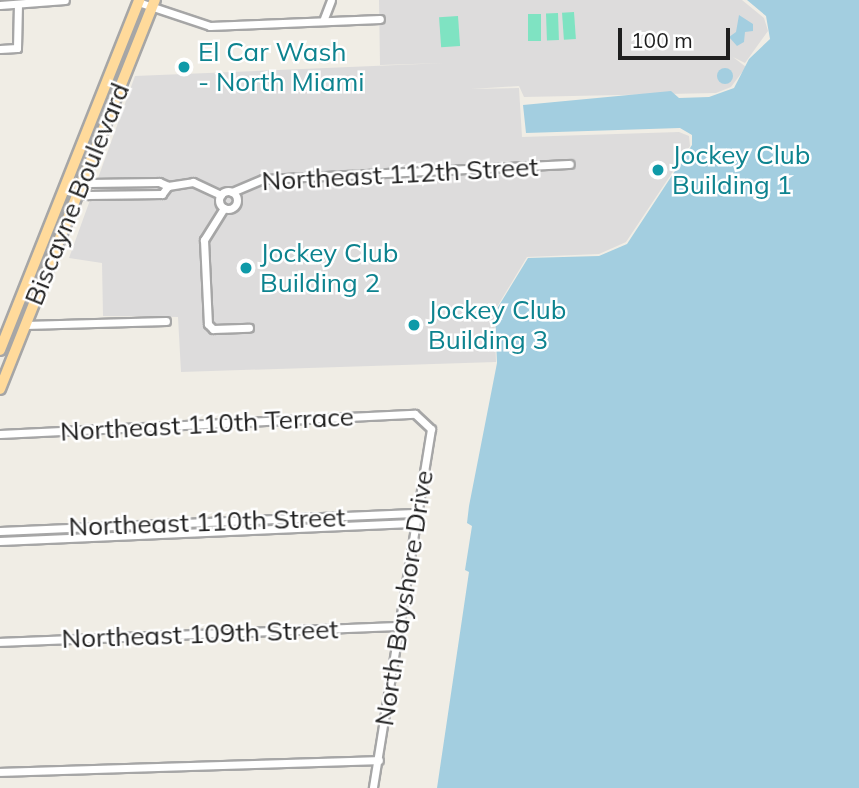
<!DOCTYPE html>
<style>
body{margin:0}
#map{position:relative;width:859px;height:788px;overflow:hidden;background:#f0ede5;font-family:Mulish,sans-serif}
div>[style]{position:absolute}
.residential>*{inset:0;background:#dddcdc}
.pitch>*{inset:0;background:#7fe3c2;transform-origin:0 0}
.water>*{inset:0;background:#a3cee0}
.round{border-radius:50%}
.roads{filter:drop-shadow(2px 0 #a6a6a6) drop-shadow(-2px 0 #a6a6a6) drop-shadow(0 2px #a6a6a6) drop-shadow(0 -2px #a6a6a6)}
.minor>*{height:7px;margin:-3.5px;padding:0 3.5px;transform-origin:3.5px;border-radius:3.5px;background:#fff}
.minor>.ring{margin:-3.5px;padding:0;box-sizing:content-box;background:none;border:7px solid #fff;border-radius:50%}
.primary>*{height:10px;margin:-5px;padding:0 5px;transform-origin:5px;border-radius:5px;background:#ffda9b}
.dots>*{width:19px;height:19px;translate:-50% -50%;box-sizing:border-box;border:4px solid #fff;border-radius:50%}
span{translate:-50% -50%;white-space:nowrap;text-align:center;line-height:1.15;-webkit-text-stroke:5px #fff;paint-order:stroke}
.culture-label{font-size:26px;color:#0d838f}
.left{translate:0 -50%;text-align:left}
.street-label{font-size:26px;color:#1f1f1f}
.scale{position:absolute;left:618px;top:28px;width:112px;height:32px;box-sizing:border-box;border:4px solid #1f1f1f;border-top:0;padding-left:9px;font-size:21px;line-height:24px;white-space:nowrap;color:#1f1f1f;-webkit-text-stroke:5px #fff;paint-order:stroke}
</style>
<div id="map">
<div class="residential">
<i style="clip-path:polygon(379px 0,742px 0,764px 18px,768px 31px,745px 63px,733px 57px,746px 67px,731px 87px,716px 93px,524px 97px,519px 86px,471px 89px,519px 88px,522px 137px,679px 132px,689px 136px,690px 146px,626px 242px,599px 254px,527px 257px,494px 312px,496px 362px,181px 372px,178px 317px,103px 316px,102px 263px,69px 258px,135px 76px,445px 63px,380px 65px)"></i>
</div>
<div class="pitch">
<i style="left:574px;top:12px;width:27px;height:12px;rotate:86deg"></i>
<i style="left:558px;top:13px;width:27px;height:12px;rotate:88deg"></i>
<i style="left:528px;top:14px;width:13px;height:27px"></i>
<i style="left:458px;top:16px;width:30px;height:19px;rotate:86deg"></i>
</div>
<div class="water">
<i style="clip-path:polygon(747px 0,859px 0,859px 788px,437px 788px,469px 572px,465px 570px,472px 526px,467px 523px,469px 506px,497px 363px,495px 312px,528px 258px,599px 256px,627px 244px,692px 145px,692px 135px,680px 128px,526px 133px,523px 105px,671px 91px,679px 98px,709px 97px,734px 88px,749px 59px,770px 39px,766px 16px)"></i>
<i style="clip-path:polygon(739px 15px,753px 24px,753px 31px,745px 32px,744px 42px,737px 46px,729px 37px,736px 32px)"></i>
<i class="round" style="left:717px;top:68px;width:16px;height:16px"></i>
</div>
<div class="roads">
<div class="minor">
<i style="left:138px;top:2px;width:76px;rotate:18.4deg"></i>
<i style="left:210px;top:26px;width:170px;rotate:-2.4deg"></i>
<i style="left:0;top:5px;width:65px;rotate:-4.4deg"></i>
<i style="left:323px;top:21px;width:22px;rotate:-69deg"></i>
<i style="left:0;top:49px;width:17px;rotate:-3deg"></i>
<i style="left:17px;top:48px;width:44px;rotate:-88.7deg"></i>
<i style="left:63px;top:190px;width:25px;rotate:12deg"></i>
<i style="left:87px;top:195px;width:75px;rotate:-0.8deg"></i>
<i style="left:162px;top:194px;width:10px;rotate:-53deg"></i>
<i style="left:79px;top:190px;width:12px;rotate:-35deg"></i>
<i style="left:89px;top:183px;width:70px;rotate:-0.8deg"></i>
<i style="left:159px;top:182px;width:10px;rotate:24deg"></i>
<i style="left:168px;top:186px;width:25px;rotate:-9deg"></i>
<i style="left:193px;top:182px;width:31px;rotate:25deg"></i>
<i class="ring" style="left:219px;top:191px;width:11px;height:11px"></i>
<i style="left:232px;top:192px;width:34px;rotate:-23deg"></i>
<i style="left:263px;top:179px;width:307px;rotate:-2.8deg"></i>
<i style="left:224px;top:208px;width:38px;rotate:122deg"></i>
<i style="left:204px;top:240px;width:84px;rotate:87.3deg"></i>
<i style="left:208px;top:324px;width:7px;rotate:45deg"></i>
<i style="left:213px;top:329px;width:36px;rotate:-2deg"></i>
<i style="left:25px;top:325px;width:141px;rotate:-1.6deg"></i>
<i style="left:0;top:434px;width:415px;rotate:-2.8deg"></i>
<i style="left:415px;top:414px;width:22px;rotate:43deg"></i>
<i style="left:431px;top:429px;width:364px;rotate:99.2deg"></i>
<i style="left:0;top:531px;width:414px;rotate:-2.5deg"></i>
<i style="left:0;top:541px;width:412px;rotate:-2.5deg"></i>
<i style="left:0;top:642px;width:400px;rotate:-2.3deg"></i>
<i style="left:0;top:772px;width:379px;rotate:-1.8deg"></i>
</div>
<div class="primary">
<i style="left:0;top:350px;width:377px;rotate:-68.3deg"></i>
<i style="left:0;top:389px;width:419px;rotate:-68.3deg"></i>
</div>
</div>
<div class="dots">
<i style="left:184px;top:67px;background:#0f9aa8"></i>
<i style="left:658px;top:170px;background:#0f9aa8"></i>
<i style="left:246px;top:268px;background:#0f9aa8"></i>
<i style="left:414px;top:325px;background:#0f9aa8"></i>
</div>
<div class="culture-label">
<span class="left" style="left:198px;top:67px">El Car Wash<br>- North Miami</span>
<span class="left" style="left:672px;top:170px">Jockey Club<br>Building 1</span>
<span class="left" style="left:260px;top:268px">Jockey Club<br>Building 2</span>
<span class="left" style="left:428px;top:325px">Jockey Club<br>Building 3</span>
</div>
<div class="street-label">
<span style="left:400px;top:174px;rotate:-3deg">Northeast 112th Street</span>
<span style="left:77px;top:194px;rotate:-68deg">Biscayne Boulevard</span>
<span style="left:207px;top:424px;rotate:-3deg">Northeast 110th Terrace</span>
<span style="left:207px;top:522px;rotate:-2deg">Northeast 110th Street</span>
<span style="left:404px;top:598px;rotate:-81deg">North Bayshore Drive</span>
<span style="left:200px;top:634px;rotate:-2deg">Northeast 109th Street</span>
</div>
<div class="scale">100 m</div>
</div>
